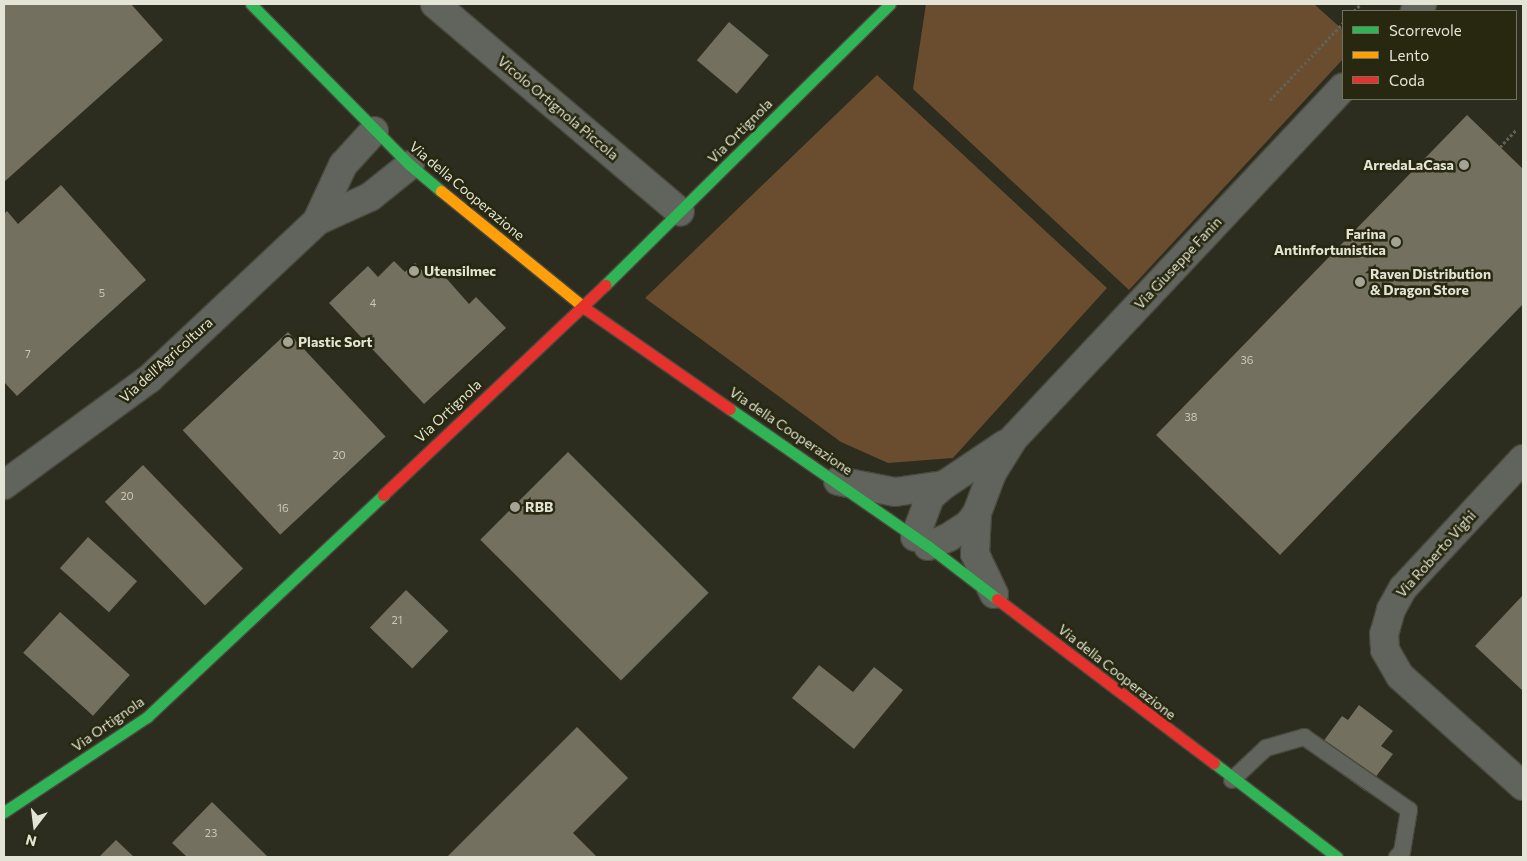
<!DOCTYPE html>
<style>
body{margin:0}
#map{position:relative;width:1527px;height:861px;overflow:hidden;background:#2c2c1f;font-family:Commissioner,sans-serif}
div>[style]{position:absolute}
.green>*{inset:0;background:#6a4d2e}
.building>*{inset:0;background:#74705f;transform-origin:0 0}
.path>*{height:3px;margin-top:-1.5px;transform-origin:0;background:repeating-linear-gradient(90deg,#60625a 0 2.5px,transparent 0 5px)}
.roads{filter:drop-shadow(1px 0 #48493d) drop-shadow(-1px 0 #48493d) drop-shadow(0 1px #48493d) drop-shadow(0 -1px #48493d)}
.lane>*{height:16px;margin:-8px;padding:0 8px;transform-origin:8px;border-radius:8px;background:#61645c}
.street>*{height:28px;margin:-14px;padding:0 14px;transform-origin:14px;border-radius:14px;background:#61645c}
.fast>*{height:11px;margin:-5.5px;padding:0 5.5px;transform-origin:5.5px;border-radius:5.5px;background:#30b455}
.slow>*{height:11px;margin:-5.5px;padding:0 5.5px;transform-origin:5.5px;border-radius:5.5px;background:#ff9f0a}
.jam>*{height:11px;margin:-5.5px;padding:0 5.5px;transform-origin:5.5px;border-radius:5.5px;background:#e5322d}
.dots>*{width:14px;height:14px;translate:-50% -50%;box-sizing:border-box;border:2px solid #27280f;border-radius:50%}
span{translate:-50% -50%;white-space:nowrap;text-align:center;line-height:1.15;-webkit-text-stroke:5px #27280f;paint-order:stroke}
.number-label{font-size:11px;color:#c7c7b8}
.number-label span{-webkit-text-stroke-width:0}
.street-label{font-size:14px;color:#e3e4d5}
.poi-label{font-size:14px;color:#e3e4d5;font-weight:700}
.right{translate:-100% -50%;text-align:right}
.left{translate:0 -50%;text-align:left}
.frame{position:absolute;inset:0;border:5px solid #e3e4d5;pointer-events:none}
.legend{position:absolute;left:1342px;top:10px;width:175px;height:90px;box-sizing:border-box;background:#27280f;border:1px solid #72735e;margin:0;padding:6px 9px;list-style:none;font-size:15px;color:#e3e4d5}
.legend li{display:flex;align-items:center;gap:10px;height:25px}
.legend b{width:25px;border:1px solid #72735e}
.north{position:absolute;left:10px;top:801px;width:50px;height:50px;-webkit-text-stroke:4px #27280f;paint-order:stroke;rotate:195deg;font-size:14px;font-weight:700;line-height:20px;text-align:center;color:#e3e4d5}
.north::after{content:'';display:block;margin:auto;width:18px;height:22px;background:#e3e4d5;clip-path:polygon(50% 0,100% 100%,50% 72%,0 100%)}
</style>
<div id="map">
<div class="green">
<i style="clip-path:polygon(926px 4px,1314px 4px,1343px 30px,1343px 59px,1129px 290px,913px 89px)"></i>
<i style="clip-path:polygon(877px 75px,1107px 288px,953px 458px,888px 463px,841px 442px,645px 298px)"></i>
</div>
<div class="building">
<i style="clip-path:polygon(4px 4px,131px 4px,163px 40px,4px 182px)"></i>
<i style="left:729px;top:22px;width:52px;height:50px;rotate:40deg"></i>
<i style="clip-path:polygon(1467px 115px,1523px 169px,1523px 304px,1280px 555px,1156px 435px)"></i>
<i style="clip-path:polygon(61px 185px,146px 280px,17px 396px,4px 382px,4px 214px,7px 211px,18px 224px)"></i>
<i style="clip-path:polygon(394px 261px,405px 272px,415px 263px,430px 279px,439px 270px,469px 304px,476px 297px,506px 328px,424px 404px,329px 303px,368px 266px,378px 277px)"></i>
<i style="left:288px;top:332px;width:143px;height:144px;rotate:47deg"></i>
<i style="left:568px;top:452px;width:199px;height:124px;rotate:45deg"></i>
<i style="left:143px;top:465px;width:144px;height:53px;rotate:46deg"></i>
<i style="left:88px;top:537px;width:66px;height:42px;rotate:42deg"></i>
<i style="left:406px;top:590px;width:59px;height:52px;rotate:44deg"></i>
<i style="clip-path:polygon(1523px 595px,1523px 691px,1475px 646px)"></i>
<i style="left:60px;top:612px;width:94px;height:55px;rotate:42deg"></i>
<i style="clip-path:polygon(819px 665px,853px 692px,874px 667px,903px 690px,854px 749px,792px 698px)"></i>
<i style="clip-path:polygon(1359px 705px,1393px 731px,1381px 746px,1393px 754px,1365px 791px,1314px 754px,1342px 716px,1348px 720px)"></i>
<i style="clip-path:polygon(577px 727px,628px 778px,573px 833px,597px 857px,447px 857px)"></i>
<i style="clip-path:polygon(212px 802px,268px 857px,187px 857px,172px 843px)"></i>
<i style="clip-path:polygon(116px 840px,134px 857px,99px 857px)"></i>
</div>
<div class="path">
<i style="left:1354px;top:11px;width:10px;rotate:-45deg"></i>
<i style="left:1270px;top:100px;width:106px;rotate:-46.5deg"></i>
<i style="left:1500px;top:147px;width:23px;rotate:-47deg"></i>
</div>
<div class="roads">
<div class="lane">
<i style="left:1232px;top:780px;width:47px;rotate:-43.3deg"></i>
<i style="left:1266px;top:748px;width:40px;rotate:-16deg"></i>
<i style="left:1304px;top:737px;width:128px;rotate:34.8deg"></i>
<i style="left:1409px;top:810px;width:43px;rotate:99.5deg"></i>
<i style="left:1402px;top:852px;width:7px;rotate:135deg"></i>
</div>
<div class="street">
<i style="left:435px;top:4px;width:321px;rotate:40.3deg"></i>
<i style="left:1415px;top:11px;width:10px;rotate:-45deg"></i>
<i style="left:317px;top:221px;width:62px;rotate:-65.1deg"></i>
<i style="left:343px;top:165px;width:46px;rotate:-47.6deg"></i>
<i style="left:1523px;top:459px;width:176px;rotate:132.9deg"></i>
<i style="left:1403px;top:588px;width:25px;rotate:119deg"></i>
<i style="left:1391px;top:610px;width:25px;rotate:106deg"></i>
<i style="left:1384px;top:634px;width:16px;rotate:86deg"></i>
<i style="left:1385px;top:650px;width:30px;rotate:60deg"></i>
<i style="left:1400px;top:676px;width:165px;rotate:41.8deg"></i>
<i style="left:838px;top:481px;width:58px;rotate:10.9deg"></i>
<i style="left:895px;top:492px;width:49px;rotate:-8.1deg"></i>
<i style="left:944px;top:485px;width:73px;rotate:-33.9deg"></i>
<i style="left:4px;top:485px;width:180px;rotate:-36.2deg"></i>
<i style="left:149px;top:379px;width:231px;rotate:-43.2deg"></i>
<i style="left:317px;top:221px;width:58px;rotate:-24.4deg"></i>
<i style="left:370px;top:197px;width:51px;rotate:-38.7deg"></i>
<i style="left:915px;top:537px;width:43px;rotate:-69.4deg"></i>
<i style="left:930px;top:497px;width:18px;rotate:-41deg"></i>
<i style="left:928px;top:546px;width:23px;rotate:-23deg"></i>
<i style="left:949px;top:537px;width:24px;rotate:-33deg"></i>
<i style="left:969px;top:524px;width:14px;rotate:-54deg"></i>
<i style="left:994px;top:594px;width:44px;rotate:-115.4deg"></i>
<i style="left:975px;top:554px;width:41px;rotate:-87.2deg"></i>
<i style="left:977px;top:513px;width:43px;rotate:-69.4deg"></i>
<i style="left:992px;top:473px;width:40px;rotate:-58deg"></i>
<i style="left:1013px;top:439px;width:482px;rotate:-46.8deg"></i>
</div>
<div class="fast">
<i style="left:251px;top:4px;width:226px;rotate:45.4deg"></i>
<i style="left:410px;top:165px;width:40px;rotate:40deg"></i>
<i style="left:605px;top:285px;width:400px;rotate:-44.6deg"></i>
<i style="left:730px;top:409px;width:241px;rotate:34.7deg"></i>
<i style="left:928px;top:546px;width:87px;rotate:37.5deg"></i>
<i style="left:1214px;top:763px;width:155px;rotate:37.4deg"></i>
<i style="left:4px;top:812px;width:172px;rotate:-33.6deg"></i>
<i style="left:147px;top:717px;width:324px;rotate:-43.2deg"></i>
</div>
<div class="slow">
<i style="left:441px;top:191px;width:187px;rotate:39.1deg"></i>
</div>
<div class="jam">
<i style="left:586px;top:309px;width:175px;rotate:34.8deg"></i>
<i style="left:383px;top:495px;width:306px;rotate:-43.4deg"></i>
<i style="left:997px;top:599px;width:272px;rotate:37.1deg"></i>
</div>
</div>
<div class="dots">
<i style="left:1464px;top:165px;background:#a3a495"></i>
<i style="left:1396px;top:242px;background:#a3a495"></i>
<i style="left:414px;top:271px;background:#a3a495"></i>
<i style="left:1360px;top:282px;background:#a3a495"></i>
<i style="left:288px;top:342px;background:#a3a495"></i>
<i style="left:515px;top:507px;background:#a3a495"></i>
</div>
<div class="number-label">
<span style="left:102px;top:293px">5</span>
<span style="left:373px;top:303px">4</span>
<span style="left:28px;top:354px">7</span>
<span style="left:1247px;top:360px">36</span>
<span style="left:1191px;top:417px">38</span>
<span style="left:339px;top:455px">20</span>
<span style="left:127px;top:496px">20</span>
<span style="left:283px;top:508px">16</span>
<span style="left:397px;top:620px">21</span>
<span style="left:211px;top:833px">23</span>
</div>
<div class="street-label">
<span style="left:558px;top:108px;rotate:40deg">Vicolo Ortignola Piccola</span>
<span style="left:740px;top:131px;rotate:-45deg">Via Ortignola</span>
<span style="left:467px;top:191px;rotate:40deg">Via della Cooperazione</span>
<span style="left:1178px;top:263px;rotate:-47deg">Via Giuseppe Fanin</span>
<span style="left:166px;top:360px;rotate:-42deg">Via dell'Agricoltura</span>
<span style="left:448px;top:411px;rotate:-43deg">Via Ortignola</span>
<span style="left:791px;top:431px;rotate:34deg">Via della Cooperazione</span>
<span style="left:1436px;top:554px;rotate:-48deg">Via Roberto Vighi</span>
<span style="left:1117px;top:672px;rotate:38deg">Via della Cooperazione</span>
<span style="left:108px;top:724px;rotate:-35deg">Via Ortignola</span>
</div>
<div class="poi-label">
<span class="right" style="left:1454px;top:165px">ArredaLaCasa</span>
<span class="right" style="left:1386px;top:242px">Farina<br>Antinfortunistica</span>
<span class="left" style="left:424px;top:271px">Utensilmec</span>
<span class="left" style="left:1370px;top:282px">Raven Distribution<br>&amp; Dragon Store</span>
<span class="left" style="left:298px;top:342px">Plastic Sort</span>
<span class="left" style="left:525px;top:507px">RBB</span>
</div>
<div class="frame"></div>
<ul class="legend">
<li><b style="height:6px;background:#30b455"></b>Scorrevole</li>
<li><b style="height:6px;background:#ff9f0a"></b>Lento</li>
<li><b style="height:6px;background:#e5322d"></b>Coda</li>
</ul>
<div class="north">N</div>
</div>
